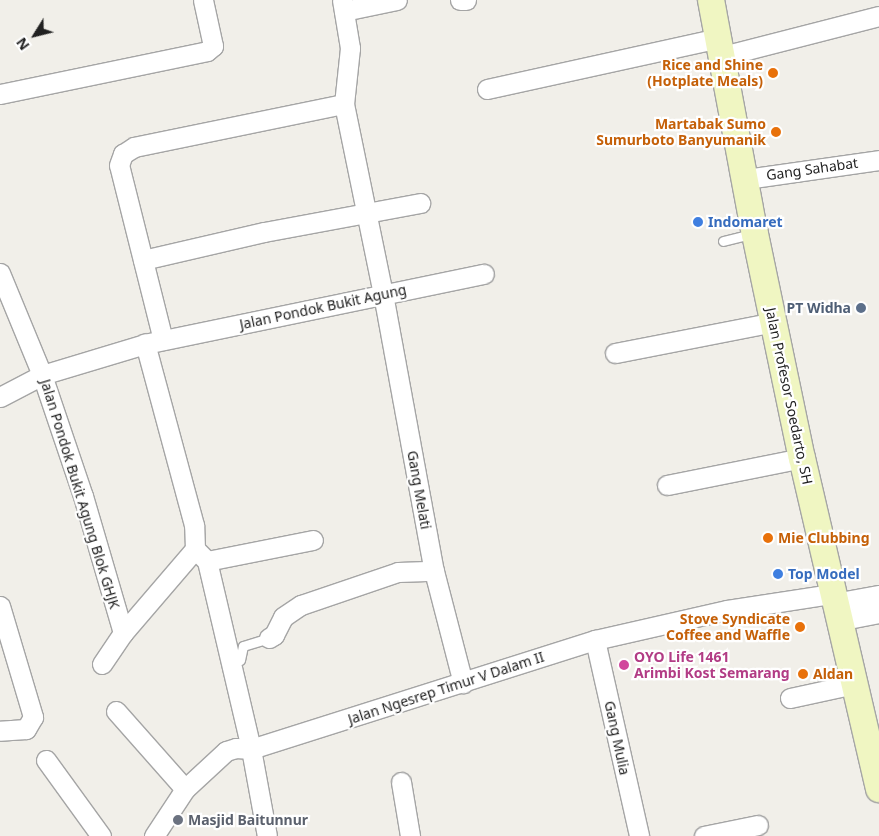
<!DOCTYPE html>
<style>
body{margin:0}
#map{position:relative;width:879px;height:836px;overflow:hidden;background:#f1efe9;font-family:"Noto Sans",sans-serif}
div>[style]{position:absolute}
.roads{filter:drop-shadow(1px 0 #a5a5a5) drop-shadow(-1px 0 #a5a5a5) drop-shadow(0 1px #a5a5a5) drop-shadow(0 -1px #a5a5a5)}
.service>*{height:9px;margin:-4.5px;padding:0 4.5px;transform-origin:4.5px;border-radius:4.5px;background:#fff}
.minor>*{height:19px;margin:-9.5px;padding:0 9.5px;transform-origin:9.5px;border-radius:9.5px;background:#fff}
.secondary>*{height:26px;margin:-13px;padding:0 13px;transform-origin:13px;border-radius:13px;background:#f0f6c2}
.dots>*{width:14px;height:14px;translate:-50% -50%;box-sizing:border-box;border:2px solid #fff;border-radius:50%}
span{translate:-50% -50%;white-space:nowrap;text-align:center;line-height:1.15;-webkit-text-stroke:4.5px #fff;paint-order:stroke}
.food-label{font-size:14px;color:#c56008;font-weight:700}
.right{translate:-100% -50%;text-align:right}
.left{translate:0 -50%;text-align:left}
.street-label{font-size:14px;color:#212121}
.shop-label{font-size:14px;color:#366cbe;font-weight:700}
.service-label{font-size:14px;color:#4e5e75;font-weight:700}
.hotel-label{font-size:14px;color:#b23c85;font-weight:700}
.worship-label{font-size:14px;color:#5b616d;font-weight:700}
.north{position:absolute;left:10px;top:10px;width:50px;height:50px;-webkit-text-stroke:4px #fff;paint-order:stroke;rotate:234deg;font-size:14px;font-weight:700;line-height:20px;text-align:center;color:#212121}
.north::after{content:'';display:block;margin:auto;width:18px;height:22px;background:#212121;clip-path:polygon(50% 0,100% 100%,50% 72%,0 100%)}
</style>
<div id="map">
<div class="roads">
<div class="service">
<i style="left:723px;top:241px;width:30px;rotate:-14deg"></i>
<i style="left:230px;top:663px;width:10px;rotate:-17deg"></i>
<i style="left:240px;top:660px;width:14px;rotate:-78deg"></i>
<i style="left:243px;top:646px;width:27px;rotate:-17deg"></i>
</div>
<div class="minor">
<i style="left:342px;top:0;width:49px;rotate:80.5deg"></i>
<i style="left:350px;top:48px;width:56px;rotate:96.1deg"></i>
<i style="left:344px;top:104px;width:194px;rotate:78.4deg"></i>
<i style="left:383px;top:294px;width:282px;rotate:79.6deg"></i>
<i style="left:434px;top:571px;width:116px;rotate:75.5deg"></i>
<i style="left:460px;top:0;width:6px"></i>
<i style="left:344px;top:11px;width:54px;rotate:-11.7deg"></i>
<i style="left:723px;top:56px;width:161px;rotate:-14.4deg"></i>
<i style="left:487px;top:89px;width:238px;rotate:-12.4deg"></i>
<i style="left:0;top:94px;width:211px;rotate:-11.7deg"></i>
<i style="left:207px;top:51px;width:8px;rotate:-40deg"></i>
<i style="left:213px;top:46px;width:47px;rotate:-102.3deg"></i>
<i style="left:746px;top:179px;width:134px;rotate:-8.1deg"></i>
<i style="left:143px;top:260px;width:124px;rotate:-13deg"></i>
<i style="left:264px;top:232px;width:159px;rotate:-10.5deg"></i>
<i style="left:0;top:273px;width:110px;rotate:67.6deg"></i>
<i style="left:42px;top:375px;width:128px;rotate:71.3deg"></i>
<i style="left:83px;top:496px;width:143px;rotate:73.7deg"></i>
<i style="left:163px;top:340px;width:180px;rotate:-104.1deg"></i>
<i style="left:119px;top:165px;width:12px;rotate:-70deg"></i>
<i style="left:123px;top:154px;width:13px;rotate:-32deg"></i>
<i style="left:134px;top:147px;width:214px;rotate:-11.6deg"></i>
<i style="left:615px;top:353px;width:162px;rotate:-11deg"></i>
<i style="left:0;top:397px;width:47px;rotate:-27.6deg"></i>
<i style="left:42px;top:375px;width:108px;rotate:-16.8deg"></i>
<i style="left:145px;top:344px;width:346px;rotate:-11.7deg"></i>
<i style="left:667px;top:485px;width:138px;rotate:-11.3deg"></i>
<i style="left:198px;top:552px;width:13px;rotate:45deg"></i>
<i style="left:207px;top:561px;width:108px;rotate:-11.2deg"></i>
<i style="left:207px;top:561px;width:193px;rotate:76.8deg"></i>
<i style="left:251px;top:749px;width:88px;rotate:79.6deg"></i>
<i style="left:834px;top:603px;width:46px;rotate:-10.1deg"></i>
<i style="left:0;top:606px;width:116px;rotate:73.4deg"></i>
<i style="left:33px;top:717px;width:14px;rotate:120deg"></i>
<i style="left:26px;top:729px;width:26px;rotate:176deg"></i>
<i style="left:838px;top:621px;width:42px;rotate:-11deg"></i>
<i style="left:269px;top:638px;width:6px;rotate:-31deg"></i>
<i style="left:274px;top:635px;width:20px;rotate:-63deg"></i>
<i style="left:283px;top:617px;width:22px;rotate:-34deg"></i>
<i style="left:301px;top:605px;width:102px;rotate:-18.8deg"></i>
<i style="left:398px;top:572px;width:36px;rotate:-2deg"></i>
<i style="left:595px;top:640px;width:201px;rotate:77.3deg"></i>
<i style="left:102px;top:664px;width:37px;rotate:-56deg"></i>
<i style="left:123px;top:633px;width:111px;rotate:-49.4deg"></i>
<i style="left:195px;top:549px;width:24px;rotate:-92deg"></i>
<i style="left:194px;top:525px;width:188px;rotate:-105.1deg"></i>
<i style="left:790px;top:698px;width:66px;rotate:-12.3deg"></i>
<i style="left:116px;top:711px;width:104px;rotate:48.5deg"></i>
<i style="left:46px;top:760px;width:94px;rotate:54.1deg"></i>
<i style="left:401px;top:782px;width:55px;rotate:80.5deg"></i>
<i style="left:154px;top:836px;width:56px;rotate:-56.6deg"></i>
<i style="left:185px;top:789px;width:56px;rotate:-42.8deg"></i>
<i style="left:226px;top:751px;width:10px;rotate:-17deg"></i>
<i style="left:236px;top:748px;width:15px;rotate:4deg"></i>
<i style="left:251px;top:749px;width:361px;rotate:-17.6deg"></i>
<i style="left:595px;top:640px;width:135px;rotate:-12.8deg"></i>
<i style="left:727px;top:610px;width:106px;rotate:-8.7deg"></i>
<i style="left:704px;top:836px;width:55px;rotate:-11.5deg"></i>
</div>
<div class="secondary">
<i style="left:711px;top:0;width:238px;rotate:79.4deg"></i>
<i style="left:755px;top:234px;width:229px;rotate:78.2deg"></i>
<i style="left:802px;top:458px;width:340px;rotate:76.9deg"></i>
</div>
</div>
<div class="dots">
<i style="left:773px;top:73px;background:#e8710a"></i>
<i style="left:776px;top:132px;background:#e8710a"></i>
<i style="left:698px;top:222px;background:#3f7fe0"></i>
<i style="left:861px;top:308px;background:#5c6f8a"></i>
<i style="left:768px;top:538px;background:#e8710a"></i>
<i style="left:778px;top:574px;background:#3f7fe0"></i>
<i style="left:800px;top:627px;background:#e8710a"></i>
<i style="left:624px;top:665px;background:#d1479c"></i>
<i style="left:803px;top:674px;background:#e8710a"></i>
<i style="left:178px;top:820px;background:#6b7280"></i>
</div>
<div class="food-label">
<span class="right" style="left:763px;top:73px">Rice and Shine<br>(Hotplate Meals)</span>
<span class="right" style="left:766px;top:132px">Martabak Sumo<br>Sumurboto Banyumanik</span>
<span class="left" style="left:778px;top:538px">Mie Clubbing</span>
<span class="right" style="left:790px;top:627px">Stove Syndicate<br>Coffee and Waffle</span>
<span class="left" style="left:813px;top:674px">Aldan</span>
</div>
<div class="street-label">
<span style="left:812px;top:169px;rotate:-8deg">Gang Sahabat</span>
<span style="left:323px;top:307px;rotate:-12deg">Jalan Pondok Bukit Agung</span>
<span style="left:789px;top:396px;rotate:78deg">Jalan Profesor Soedarto, SH</span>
<span style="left:419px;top:490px;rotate:80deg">Gang Melati</span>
<span style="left:80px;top:494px;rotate:73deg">Jalan Pondok Bukit Agung Blok GHJK</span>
<span style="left:446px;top:688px;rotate:-18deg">Jalan Ngesrep Timur V Dalam II</span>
<span style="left:617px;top:738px;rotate:78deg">Gang Mulia</span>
</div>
<div class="shop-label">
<span class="left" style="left:708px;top:222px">Indomaret</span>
<span class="left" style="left:788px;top:574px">Top Model</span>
</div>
<div class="service-label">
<span class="right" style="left:851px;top:308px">PT Widha</span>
</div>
<div class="hotel-label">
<span class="left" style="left:634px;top:665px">OYO Life 1461<br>Arimbi Kost Semarang</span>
</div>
<div class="worship-label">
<span class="left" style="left:188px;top:820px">Masjid Baitunnur</span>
</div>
<div class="north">N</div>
</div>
